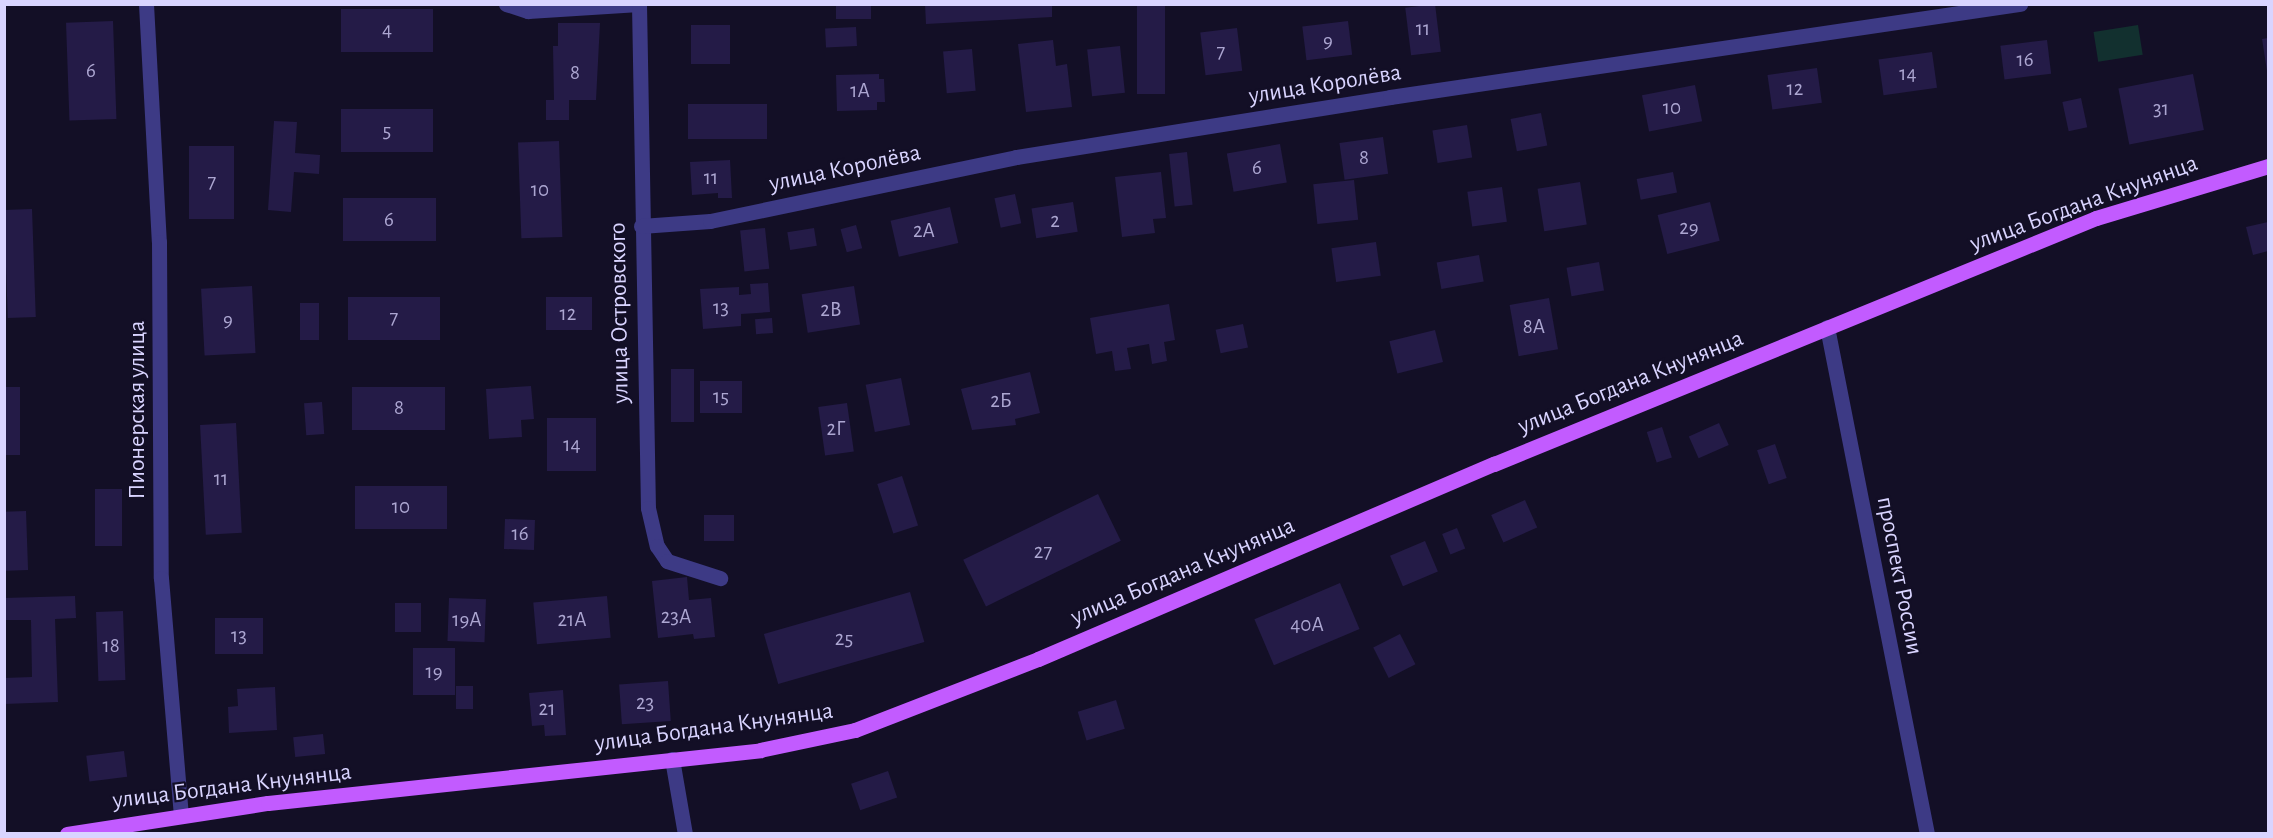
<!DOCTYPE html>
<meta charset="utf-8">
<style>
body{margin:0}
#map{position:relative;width:2273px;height:838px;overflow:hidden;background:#130f26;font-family:"Alegreya Sans",sans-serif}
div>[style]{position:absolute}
.green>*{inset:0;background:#12302f;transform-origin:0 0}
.building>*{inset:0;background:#241b47;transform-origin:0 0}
.minor>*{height:15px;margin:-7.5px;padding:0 7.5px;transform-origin:7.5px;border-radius:7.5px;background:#3d3a85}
.major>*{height:15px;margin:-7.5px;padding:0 7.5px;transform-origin:7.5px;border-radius:7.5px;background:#c25bff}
span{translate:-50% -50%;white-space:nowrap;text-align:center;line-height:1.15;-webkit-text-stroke:4.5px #130f26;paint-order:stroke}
.number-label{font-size:21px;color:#aca6d1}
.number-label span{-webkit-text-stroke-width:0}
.street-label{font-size:24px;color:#d9d4ff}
.frame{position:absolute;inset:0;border:6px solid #d9d4ff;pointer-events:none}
</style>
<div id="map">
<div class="green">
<i style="left:2138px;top:25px;width:30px;height:45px;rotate:81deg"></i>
</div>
<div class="building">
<i style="left:836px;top:4px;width:35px;height:15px"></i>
<i style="clip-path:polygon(925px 4px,1052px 4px,1052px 17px,926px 24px)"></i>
<i style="left:1137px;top:4px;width:28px;height:90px"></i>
<i style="left:1435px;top:4px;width:48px;height:30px;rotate:83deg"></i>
<i style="left:341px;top:9px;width:92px;height:43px"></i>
<i style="left:113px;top:21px;width:98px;height:47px;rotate:88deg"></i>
<i style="left:1348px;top:21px;width:34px;height:46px;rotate:83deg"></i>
<i style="clip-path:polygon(558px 23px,600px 23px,596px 100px,569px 100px,569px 120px,546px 120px,546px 100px,554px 100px,553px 46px,558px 46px)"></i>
<i style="left:730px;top:25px;width:39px;height:39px;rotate:90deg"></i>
<i style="left:856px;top:27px;width:19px;height:31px;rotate:87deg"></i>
<i style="left:1237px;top:28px;width:43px;height:37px;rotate:83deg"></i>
<i style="clip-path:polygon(2268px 38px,2268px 71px,2267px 71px,2262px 39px)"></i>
<i style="clip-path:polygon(1053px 40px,1056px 66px,1067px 64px,1072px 107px,1026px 112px,1018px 44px)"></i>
<i style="left:2047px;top:40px;width:34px;height:47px;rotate:83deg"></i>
<i style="left:1120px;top:46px;width:47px;height:33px;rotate:84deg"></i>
<i style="left:972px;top:49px;width:42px;height:29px;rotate:85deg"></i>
<i style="left:1932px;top:52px;width:36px;height:54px;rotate:82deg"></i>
<i style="left:1817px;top:68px;width:35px;height:50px;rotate:82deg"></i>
<i style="clip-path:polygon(879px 74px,879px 79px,884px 79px,885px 102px,877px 102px,877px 110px,837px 111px,836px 75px)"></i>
<i style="left:2193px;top:74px;width:57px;height:76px;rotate:79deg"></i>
<i style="left:1695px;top:85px;width:37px;height:54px;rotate:79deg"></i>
<i style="left:2081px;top:98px;width:30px;height:19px;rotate:78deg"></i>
<i style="left:767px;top:104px;width:35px;height:79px;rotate:90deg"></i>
<i style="left:433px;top:109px;width:43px;height:92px;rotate:90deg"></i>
<i style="left:1541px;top:113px;width:33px;height:31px;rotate:79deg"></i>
<i style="clip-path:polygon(274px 121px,297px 122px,295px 153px,320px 155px,319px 174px,294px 172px,291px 212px,268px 210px)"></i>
<i style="left:1467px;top:125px;width:33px;height:35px;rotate:81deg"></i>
<i style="left:1383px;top:137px;width:37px;height:44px;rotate:82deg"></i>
<i style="left:559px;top:141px;width:96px;height:41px;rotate:88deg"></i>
<i style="left:1280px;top:144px;width:39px;height:54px;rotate:80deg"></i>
<i style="left:189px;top:146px;width:45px;height:73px"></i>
<i style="left:1187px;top:152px;width:53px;height:18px;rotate:84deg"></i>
<i style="clip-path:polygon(730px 160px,732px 198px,718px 198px,718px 193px,692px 195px,690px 162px)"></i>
<i style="clip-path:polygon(1161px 172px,1166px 218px,1153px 219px,1155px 233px,1122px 237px,1115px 177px)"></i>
<i style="left:1673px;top:172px;width:21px;height:37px;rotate:79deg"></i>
<i style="left:1354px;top:180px;width:40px;height:41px;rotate:84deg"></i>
<i style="left:1580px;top:182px;width:43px;height:43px;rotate:81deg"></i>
<i style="left:1502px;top:187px;width:35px;height:35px;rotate:82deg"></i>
<i style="left:1015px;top:194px;width:30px;height:21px;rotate:78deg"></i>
<i style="left:436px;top:198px;width:43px;height:93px;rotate:90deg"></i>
<i style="left:1073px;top:202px;width:30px;height:42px;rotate:81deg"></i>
<i style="left:1710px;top:202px;width:40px;height:54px;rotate:76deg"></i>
<i style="left:950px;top:207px;width:37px;height:61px;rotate:77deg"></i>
<i style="left:32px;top:209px;width:108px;height:28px;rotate:88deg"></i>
<i style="clip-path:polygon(2268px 222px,2268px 251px,2253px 255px,2246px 227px)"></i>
<i style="left:856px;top:225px;width:24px;height:16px;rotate:75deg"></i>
<i style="left:765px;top:228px;width:41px;height:25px;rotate:84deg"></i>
<i style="left:814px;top:228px;width:18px;height:27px;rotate:81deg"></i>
<i style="left:1376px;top:242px;width:34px;height:45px;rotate:82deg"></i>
<i style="left:1479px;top:255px;width:27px;height:43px;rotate:80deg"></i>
<i style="left:1599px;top:262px;width:29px;height:33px;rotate:80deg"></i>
<i style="clip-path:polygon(768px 283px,770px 312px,741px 314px,741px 326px,703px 329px,700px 289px,739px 287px,739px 295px,751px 294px,750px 284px)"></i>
<i style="left:252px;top:286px;width:67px;height:51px;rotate:87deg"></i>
<i style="left:854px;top:286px;width:39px;height:53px;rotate:81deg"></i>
<i style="left:348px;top:297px;width:92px;height:43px"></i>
<i style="left:546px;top:297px;width:46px;height:33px"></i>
<i style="left:1549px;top:298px;width:52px;height:40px;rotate:80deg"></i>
<i style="left:300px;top:303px;width:19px;height:37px"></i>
<i style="clip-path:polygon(1169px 304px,1175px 340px,1164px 342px,1167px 361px,1152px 364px,1149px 344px,1127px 348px,1131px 369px,1115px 371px,1112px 351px,1096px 354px,1090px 318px)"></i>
<i style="left:772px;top:318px;width:15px;height:17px;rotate:86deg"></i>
<i style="left:1243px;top:324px;width:24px;height:28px;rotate:78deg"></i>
<i style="left:1435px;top:330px;width:33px;height:47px;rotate:76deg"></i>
<i style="left:671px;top:369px;width:23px;height:53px"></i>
<i style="clip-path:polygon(1030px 372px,1040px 413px,1015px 419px,1016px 425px,972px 430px,961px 389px)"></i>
<i style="left:901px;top:378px;width:48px;height:36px;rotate:79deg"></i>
<i style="left:700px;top:381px;width:42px;height:32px"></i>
<i style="clip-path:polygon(531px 386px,534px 419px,521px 420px,522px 437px,489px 439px,486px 389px)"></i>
<i style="left:4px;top:387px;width:16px;height:68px"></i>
<i style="left:352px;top:387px;width:93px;height:43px"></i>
<i style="left:322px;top:402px;width:32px;height:18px;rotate:86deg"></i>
<i style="left:847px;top:403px;width:49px;height:29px;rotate:82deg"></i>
<i style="left:547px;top:418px;width:49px;height:53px"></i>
<i style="left:236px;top:423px;width:110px;height:36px;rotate:87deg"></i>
<i style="left:1719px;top:423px;width:24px;height:33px;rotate:66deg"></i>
<i style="left:1662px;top:427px;width:32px;height:16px;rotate:72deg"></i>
<i style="left:1775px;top:444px;width:36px;height:19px;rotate:71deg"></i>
<i style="left:902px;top:476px;width:52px;height:26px;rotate:72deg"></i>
<i style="left:355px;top:486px;width:92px;height:43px"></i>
<i style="left:95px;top:489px;width:27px;height:57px"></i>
<i style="left:1098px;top:494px;width:52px;height:150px;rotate:64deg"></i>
<i style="left:1525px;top:500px;width:30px;height:37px;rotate:66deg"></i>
<i style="left:26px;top:511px;width:59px;height:22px;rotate:88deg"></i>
<i style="left:734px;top:515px;width:26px;height:30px;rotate:90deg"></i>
<i style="left:505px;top:519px;width:30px;height:30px;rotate:2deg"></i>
<i style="left:1457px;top:528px;width:22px;height:16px;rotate:68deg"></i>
<i style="left:1425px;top:541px;width:33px;height:38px;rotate:67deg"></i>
<i style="clip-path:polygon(687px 577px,689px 600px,711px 598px,715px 637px,694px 639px,693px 634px,658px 638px,652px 581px)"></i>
<i style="left:1340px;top:583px;width:50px;height:93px;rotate:67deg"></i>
<i style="left:910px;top:592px;width:52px;height:152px;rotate:74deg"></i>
<i style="clip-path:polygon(75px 596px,76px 618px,55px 619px,58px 702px,4px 704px,4px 678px,32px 677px,31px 620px,4px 620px,4px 598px)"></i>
<i style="left:607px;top:596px;width:42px;height:74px;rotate:85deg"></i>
<i style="left:449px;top:598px;width:37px;height:43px;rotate:2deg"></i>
<i style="left:395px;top:603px;width:26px;height:29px"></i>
<i style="left:123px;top:611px;width:69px;height:27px;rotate:88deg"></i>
<i style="left:215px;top:618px;width:48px;height:36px"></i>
<i style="left:1400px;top:634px;width:34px;height:30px;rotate:63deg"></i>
<i style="left:413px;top:648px;width:42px;height:47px"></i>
<i style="left:668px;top:681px;width:40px;height:49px;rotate:86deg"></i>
<i style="left:473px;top:686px;width:23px;height:17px;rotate:90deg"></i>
<i style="clip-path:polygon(275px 687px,277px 730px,229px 733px,228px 707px,238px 706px,237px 689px)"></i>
<i style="clip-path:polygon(563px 690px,566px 735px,545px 736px,544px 725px,532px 726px,529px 693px)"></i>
<i style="left:1116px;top:700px;width:30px;height:40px;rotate:73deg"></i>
<i style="left:323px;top:734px;width:20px;height:30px;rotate:84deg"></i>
<i style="left:124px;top:751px;width:26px;height:38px;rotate:83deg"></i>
<i style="left:888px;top:771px;width:28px;height:39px;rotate:71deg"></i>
</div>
<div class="minor">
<i style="left:146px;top:4px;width:238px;rotate:86.9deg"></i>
<i style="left:159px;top:242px;width:336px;rotate:89.7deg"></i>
<i style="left:161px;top:578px;width:237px;rotate:85.2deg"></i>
<i style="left:506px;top:4px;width:23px;rotate:18deg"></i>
<i style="left:528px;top:11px;width:111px;rotate:-3.6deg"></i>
<i style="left:639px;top:4px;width:504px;rotate:88.98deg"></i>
<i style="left:648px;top:508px;width:39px;rotate:77deg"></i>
<i style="left:657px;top:546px;width:18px;rotate:56deg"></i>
<i style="left:667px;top:561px;width:56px;rotate:17.8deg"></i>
<i style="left:641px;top:226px;width:69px;rotate:-4.1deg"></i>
<i style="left:710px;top:221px;width:313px;rotate:-11.8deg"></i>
<i style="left:1016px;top:157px;width:379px;rotate:-9.1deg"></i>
<i style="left:1390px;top:97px;width:637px;rotate:-8.4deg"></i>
<i style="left:1827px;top:327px;width:517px;rotate:78.84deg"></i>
<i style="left:672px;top:759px;width:76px;rotate:80.2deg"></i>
</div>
<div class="major">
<i style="left:67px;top:834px;width:203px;rotate:-8.8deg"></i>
<i style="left:268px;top:803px;width:495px;rotate:-6.1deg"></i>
<i style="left:760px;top:750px;width:97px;rotate:-11.9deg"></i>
<i style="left:855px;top:730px;width:196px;rotate:-21.2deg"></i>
<i style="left:1038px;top:659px;width:496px;rotate:-23.2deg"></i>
<i style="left:1494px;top:464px;width:650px;rotate:-22.23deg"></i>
<i style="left:2096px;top:218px;width:180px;rotate:-16.8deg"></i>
</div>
<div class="number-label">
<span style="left:1423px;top:29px">11</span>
<span style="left:387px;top:30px">4</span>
<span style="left:1328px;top:41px">9</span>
<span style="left:1221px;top:52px">7</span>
<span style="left:2025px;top:60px">16</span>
<span style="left:91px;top:71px">6</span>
<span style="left:575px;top:73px">8</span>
<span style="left:1908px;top:74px">14</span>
<span style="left:1795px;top:89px">12</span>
<span style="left:860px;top:91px">1А</span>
<span style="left:1672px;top:108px">10</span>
<span style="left:2161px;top:109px">31</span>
<span style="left:387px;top:131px">5</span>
<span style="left:1364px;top:158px">8</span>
<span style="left:1257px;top:168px">6</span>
<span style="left:711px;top:178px">11</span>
<span style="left:212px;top:182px">7</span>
<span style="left:540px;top:190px">10</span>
<span style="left:389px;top:220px">6</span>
<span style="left:1055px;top:221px">2</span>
<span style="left:1689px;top:228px">29</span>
<span style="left:924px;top:231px">2А</span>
<span style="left:721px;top:308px">13</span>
<span style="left:831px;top:310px">2В</span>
<span style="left:568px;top:314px">12</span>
<span style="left:394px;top:318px">7</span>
<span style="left:228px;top:320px">9</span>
<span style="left:1534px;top:327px">8А</span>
<span style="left:721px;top:397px">15</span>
<span style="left:1001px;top:401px">2Б</span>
<span style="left:399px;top:408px">8</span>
<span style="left:836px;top:429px">2Г</span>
<span style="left:572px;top:445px">14</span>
<span style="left:221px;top:479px">11</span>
<span style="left:401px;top:507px">10</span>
<span style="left:520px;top:534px">16</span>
<span style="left:1043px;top:552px">27</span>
<span style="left:676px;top:617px">23А</span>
<span style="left:467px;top:620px">19А</span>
<span style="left:572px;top:620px">21А</span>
<span style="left:1307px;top:625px">40А</span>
<span style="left:239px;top:636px">13</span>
<span style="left:844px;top:639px">25</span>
<span style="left:111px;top:646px">18</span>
<span style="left:434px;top:672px">19</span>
<span style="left:645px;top:703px">23</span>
<span style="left:547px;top:709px">21</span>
</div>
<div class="street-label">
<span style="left:1325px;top:85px;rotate:-9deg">улица Королёва</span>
<span style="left:845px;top:169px;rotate:-12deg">улица Королёва</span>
<span style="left:2084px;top:204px;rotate:-20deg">улица Богдана Кнунянца</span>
<span style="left:620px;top:313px;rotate:-91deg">улица Островского</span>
<span style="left:1631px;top:383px;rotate:-22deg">улица Богдана Кнунянца</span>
<span style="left:138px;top:410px;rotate:-90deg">Пионерская улица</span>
<span style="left:1183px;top:572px;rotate:-23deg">улица Богдана Кнунянца</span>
<span style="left:1899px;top:576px;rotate:79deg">проспект России</span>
<span style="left:714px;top:728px;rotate:-8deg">улица Богдана Кнунянца</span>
<span style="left:232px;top:787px;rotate:-7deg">улица Богдана Кнунянца</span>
</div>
<div class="frame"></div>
</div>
